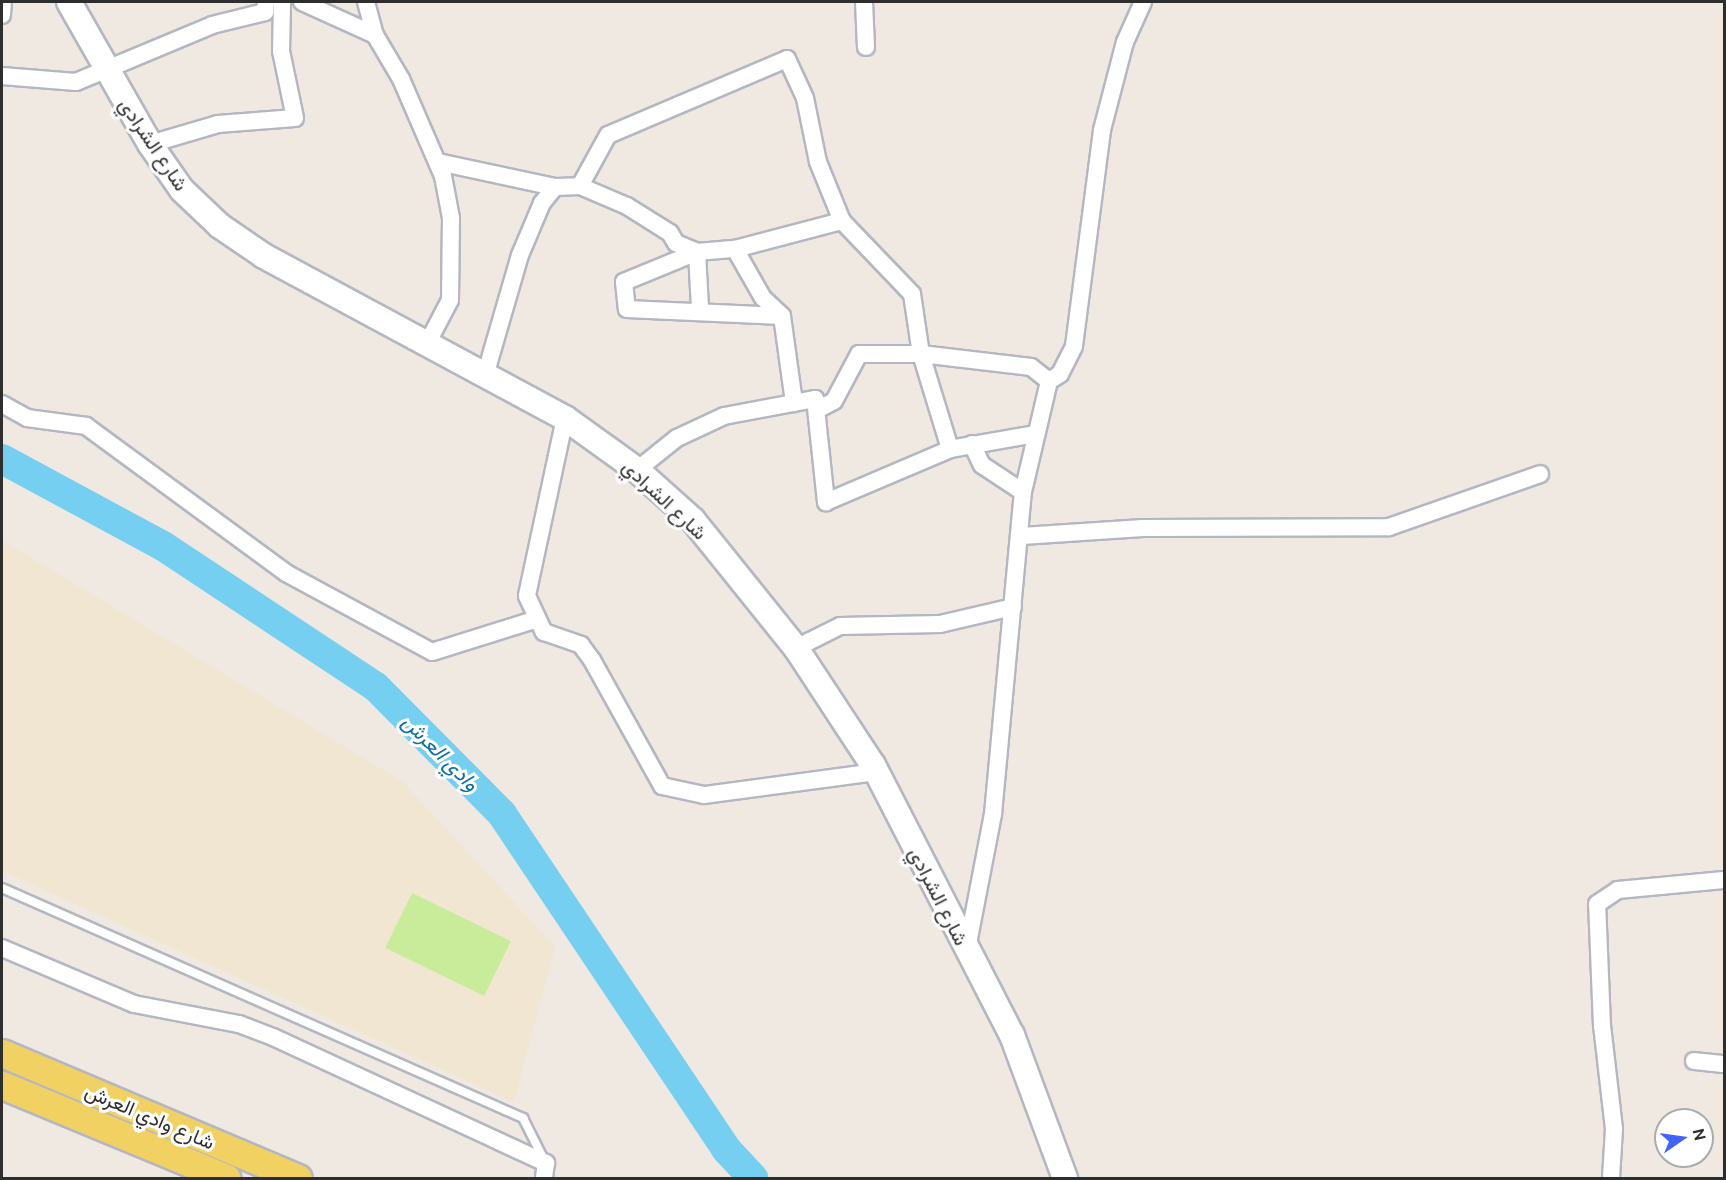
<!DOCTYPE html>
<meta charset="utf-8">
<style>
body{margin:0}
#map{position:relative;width:1726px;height:1180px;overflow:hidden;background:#efe9e1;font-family:Ubuntu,Vazirmatn,sans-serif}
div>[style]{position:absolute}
.education>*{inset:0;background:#f0e6d1}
.pitch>*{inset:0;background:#c9ec9a;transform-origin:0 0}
.river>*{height:30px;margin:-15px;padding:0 15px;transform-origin:15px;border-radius:15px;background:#75cff0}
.roads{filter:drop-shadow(2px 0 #b4b7c1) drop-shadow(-2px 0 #b4b7c1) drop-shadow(0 2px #b4b7c1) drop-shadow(0 -2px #b4b7c1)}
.lane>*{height:8px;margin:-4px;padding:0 4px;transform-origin:4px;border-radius:4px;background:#fff}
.street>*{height:16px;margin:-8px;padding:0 8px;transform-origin:8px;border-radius:8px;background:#fff}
.secondary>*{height:24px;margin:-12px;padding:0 12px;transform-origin:12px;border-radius:12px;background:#fff}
.primary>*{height:27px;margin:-13.5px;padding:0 13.5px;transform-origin:13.5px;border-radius:13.5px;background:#f2d163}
span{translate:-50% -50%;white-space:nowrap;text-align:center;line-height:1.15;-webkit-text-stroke:6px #fff;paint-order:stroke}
.street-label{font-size:20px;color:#2e2e2e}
.water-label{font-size:21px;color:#0d6fa3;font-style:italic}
.frame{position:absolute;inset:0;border:3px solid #2e2e2e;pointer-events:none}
.north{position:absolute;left:1654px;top:1108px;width:60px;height:60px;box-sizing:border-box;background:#fff;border:2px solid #ababab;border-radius:50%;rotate:77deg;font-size:16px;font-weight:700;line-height:24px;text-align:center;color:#2e2e2e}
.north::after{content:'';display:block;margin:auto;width:21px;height:27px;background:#4264fb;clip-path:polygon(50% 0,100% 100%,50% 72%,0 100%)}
</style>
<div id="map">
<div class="education">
<i style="clip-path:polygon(2px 540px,403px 782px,555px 947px,514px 1102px,2px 871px)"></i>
</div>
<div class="pitch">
<i style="left:412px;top:893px;width:110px;height:61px;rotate:26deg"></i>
</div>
<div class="river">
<i style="left:2px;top:459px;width:183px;rotate:28.4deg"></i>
<i style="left:163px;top:546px;width:255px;rotate:33.5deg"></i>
<i style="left:376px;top:687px;width:179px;rotate:45.2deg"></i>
<i style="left:502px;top:814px;width:403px;rotate:56.2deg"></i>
<i style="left:726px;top:1149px;width:40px;rotate:47deg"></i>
</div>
<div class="roads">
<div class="lane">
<i style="left:2px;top:888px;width:570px;rotate:23.82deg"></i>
<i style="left:523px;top:1118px;width:47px;rotate:63.4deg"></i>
</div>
<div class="street">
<i style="left:302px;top:2px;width:80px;rotate:24.3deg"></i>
<i style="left:366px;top:2px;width:34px;rotate:75deg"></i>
<i style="left:375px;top:35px;width:51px;rotate:59.4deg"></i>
<i style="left:401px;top:79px;width:106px;rotate:66.6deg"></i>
<i style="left:443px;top:176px;width:43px;rotate:79.2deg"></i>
<i style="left:451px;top:218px;width:82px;rotate:90.7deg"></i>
<i style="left:450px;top:300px;width:47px;rotate:117.6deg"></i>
<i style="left:864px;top:2px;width:45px;rotate:87.5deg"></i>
<i style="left:2px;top:15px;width:13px;rotate:-86deg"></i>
<i style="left:2px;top:76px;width:74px;rotate:4.6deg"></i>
<i style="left:76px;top:82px;width:147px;rotate:-22.7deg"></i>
<i style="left:212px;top:25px;width:55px;rotate:-13.8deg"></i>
<i style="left:265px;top:12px;width:10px;rotate:-84deg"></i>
<i style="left:150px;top:144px;width:71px;rotate:-16.4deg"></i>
<i style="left:218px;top:124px;width:77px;rotate:-4.5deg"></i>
<i style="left:295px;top:118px;width:68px;rotate:-101.8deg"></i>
<i style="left:281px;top:51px;width:49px;rotate:-88.8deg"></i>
<i style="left:438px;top:162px;width:120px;rotate:12.1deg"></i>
<i style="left:555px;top:187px;width:21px;rotate:129deg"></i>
<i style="left:542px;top:203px;width:56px;rotate:112.9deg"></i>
<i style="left:520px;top:255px;width:122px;rotate:106.2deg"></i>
<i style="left:555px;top:187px;width:25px;rotate:-2deg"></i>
<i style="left:580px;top:186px;width:51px;rotate:23.1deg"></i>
<i style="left:627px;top:206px;width:51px;rotate:32.1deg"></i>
<i style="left:670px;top:233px;width:12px;rotate:59deg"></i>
<i style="left:676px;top:243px;width:23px;rotate:23deg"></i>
<i style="left:697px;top:252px;width:38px;rotate:-5deg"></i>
<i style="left:735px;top:249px;width:111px;rotate:-14.7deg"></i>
<i style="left:842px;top:221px;width:64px;rotate:-112.1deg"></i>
<i style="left:818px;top:162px;width:65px;rotate:-101.5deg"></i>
<i style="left:805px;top:98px;width:43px;rotate:-114.8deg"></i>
<i style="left:787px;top:59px;width:194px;rotate:157deg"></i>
<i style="left:608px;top:135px;width:58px;rotate:118.8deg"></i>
<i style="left:842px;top:221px;width:101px;rotate:46.2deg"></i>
<i style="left:912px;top:294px;width:61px;rotate:81.5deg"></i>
<i style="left:921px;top:354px;width:99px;rotate:73deg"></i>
<i style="left:735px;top:249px;width:56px;rotate:60.3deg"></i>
<i style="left:763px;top:298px;width:26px;rotate:43deg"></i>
<i style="left:782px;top:316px;width:88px;rotate:82.1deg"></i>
<i style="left:700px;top:308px;width:56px;rotate:-93.1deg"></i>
<i style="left:697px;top:252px;width:79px;rotate:157.7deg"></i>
<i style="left:624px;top:282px;width:27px;rotate:84deg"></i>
<i style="left:627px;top:309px;width:155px;rotate:2.6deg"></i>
<i style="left:2px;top:404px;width:29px;rotate:29deg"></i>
<i style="left:27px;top:418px;width:60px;rotate:7.7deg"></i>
<i style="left:86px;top:426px;width:248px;rotate:36.3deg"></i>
<i style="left:286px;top:573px;width:166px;rotate:28.4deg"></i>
<i style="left:432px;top:652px;width:107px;rotate:-17.4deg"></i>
<i style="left:819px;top:409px;width:17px;rotate:-28deg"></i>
<i style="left:834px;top:401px;width:53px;rotate:-62deg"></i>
<i style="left:859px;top:354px;width:62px"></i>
<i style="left:921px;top:354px;width:111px;rotate:6.7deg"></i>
<i style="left:1031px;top:367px;width:23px;rotate:38deg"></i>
<i style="left:565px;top:418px;width:182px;rotate:102.1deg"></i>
<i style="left:527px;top:596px;width:40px;rotate:65deg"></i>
<i style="left:544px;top:632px;width:39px;rotate:19deg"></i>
<i style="left:581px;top:645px;width:19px;rotate:54deg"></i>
<i style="left:592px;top:660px;width:144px;rotate:60.9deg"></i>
<i style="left:662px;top:786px;width:43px;rotate:12.1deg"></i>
<i style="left:704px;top:795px;width:175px;rotate:-7.6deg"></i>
<i style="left:972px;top:444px;width:23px;rotate:65deg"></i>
<i style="left:982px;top:465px;width:49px;rotate:33.4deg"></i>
<i style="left:637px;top:470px;width:51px;rotate:-38.7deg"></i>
<i style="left:677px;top:438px;width:52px;rotate:-25.1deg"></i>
<i style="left:724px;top:416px;width:93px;rotate:-10.6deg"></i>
<i style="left:815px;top:399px;width:104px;rotate:83.9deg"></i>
<i style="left:826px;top:502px;width:135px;rotate:-23.1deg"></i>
<i style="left:950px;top:449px;width:86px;rotate:-10deg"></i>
<i style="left:1022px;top:536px;width:121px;rotate:-3.8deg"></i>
<i style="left:1143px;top:528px;width:246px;rotate:-0.2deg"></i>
<i style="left:1389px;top:527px;width:160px;rotate:-19.3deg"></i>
<i style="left:796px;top:648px;width:49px;rotate:-26.6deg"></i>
<i style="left:840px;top:626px;width:100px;rotate:-1.1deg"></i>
<i style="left:940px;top:624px;width:75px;rotate:-13.1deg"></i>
<i style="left:2px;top:948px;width:143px;rotate:23deg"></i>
<i style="left:134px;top:1004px;width:107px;rotate:10.8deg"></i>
<i style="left:239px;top:1024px;width:36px;rotate:21deg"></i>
<i style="left:273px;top:1037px;width:301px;rotate:24.8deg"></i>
<i style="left:546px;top:1163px;width:15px;rotate:98deg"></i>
<i style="left:967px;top:949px;width:137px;rotate:-79.1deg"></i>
<i style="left:993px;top:814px;width:323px;rotate:-84.7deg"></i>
<i style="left:1023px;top:492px;width:114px;rotate:-76.8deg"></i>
<i style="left:1049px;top:381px;width:13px;rotate:-32deg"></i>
<i style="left:1060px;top:374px;width:31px;rotate:-63deg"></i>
<i style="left:1074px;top:346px;width:218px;rotate:-82.6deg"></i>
<i style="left:1102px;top:130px;width:91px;rotate:-75.4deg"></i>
<i style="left:1125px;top:42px;width:44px;rotate:-65.8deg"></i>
<i style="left:1694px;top:1061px;width:30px;rotate:6deg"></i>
<i style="left:1611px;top:1178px;width:49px;rotate:-86.5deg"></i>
<i style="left:1614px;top:1129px;width:104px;rotate:-96.6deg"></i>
<i style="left:1602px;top:1026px;width:122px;rotate:-92.3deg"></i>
<i style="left:1597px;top:904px;width:25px;rotate:-34deg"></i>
<i style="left:1618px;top:890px;width:106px;rotate:-5.4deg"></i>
</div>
<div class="secondary">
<i style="left:69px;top:2px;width:163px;rotate:60.3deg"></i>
<i style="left:150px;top:144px;width:56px;rotate:55.2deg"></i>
<i style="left:182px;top:190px;width:52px;rotate:43.5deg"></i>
<i style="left:220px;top:226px;width:53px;rotate:34.3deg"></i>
<i style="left:264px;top:256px;width:342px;rotate:28.3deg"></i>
<i style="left:565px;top:418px;width:89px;rotate:35.8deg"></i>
<i style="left:637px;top:470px;width:75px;rotate:41.8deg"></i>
<i style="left:693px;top:520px;width:164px;rotate:51.2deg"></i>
<i style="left:796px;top:648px;width:140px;rotate:56.7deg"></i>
<i style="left:873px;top:765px;width:304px;rotate:62.8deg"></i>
<i style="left:1012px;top:1035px;width:153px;rotate:69.7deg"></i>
</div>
<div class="primary">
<i style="left:2px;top:1053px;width:321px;rotate:22.9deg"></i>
<i style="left:2px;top:1085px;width:243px;rotate:22.5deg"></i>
</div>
</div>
<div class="street-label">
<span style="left:154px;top:144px;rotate:56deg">شارع الشرادي</span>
<span style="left:665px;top:499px;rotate:43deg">شارع الشرادي</span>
<span style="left:939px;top:896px;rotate:63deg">شارع الشرادي</span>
<span style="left:150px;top:1116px;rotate:23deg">شارع وادي العرش</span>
</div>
<div class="water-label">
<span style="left:441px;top:752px;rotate:45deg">وادي العرش</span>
</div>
<div class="frame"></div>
<div class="north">N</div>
</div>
